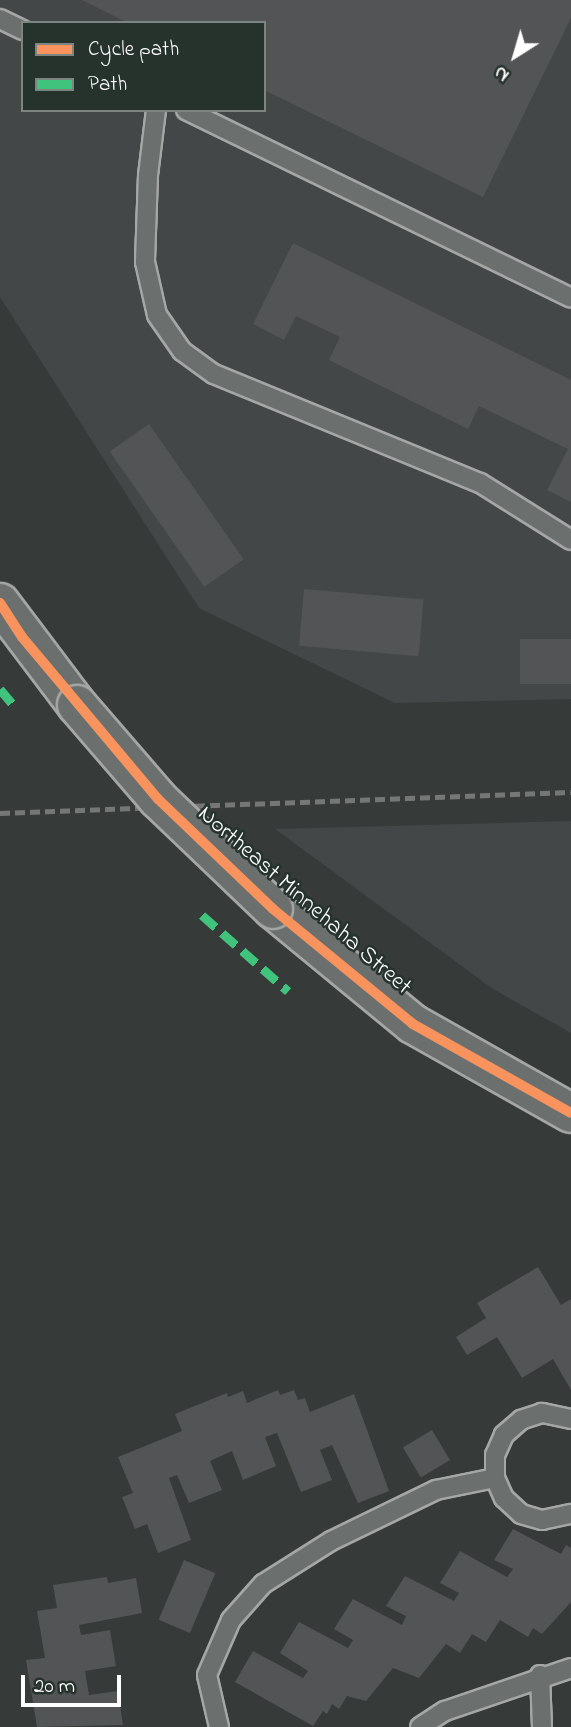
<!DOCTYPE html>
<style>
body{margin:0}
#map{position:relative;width:571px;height:1727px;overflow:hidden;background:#363b39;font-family:"Indie Flower",sans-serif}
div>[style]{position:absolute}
.built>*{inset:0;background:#434748}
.building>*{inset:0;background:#535455;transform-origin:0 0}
.roads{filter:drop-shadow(2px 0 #a5a7a6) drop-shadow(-2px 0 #a5a7a6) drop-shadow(0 2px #a5a7a6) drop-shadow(0 -2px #a5a7a6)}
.service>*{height:18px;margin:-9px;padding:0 9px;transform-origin:9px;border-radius:9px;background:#6b6f6d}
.secondary>*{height:38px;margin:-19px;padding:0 19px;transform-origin:19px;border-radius:19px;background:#6b6f6d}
.rail>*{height:5px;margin-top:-2.5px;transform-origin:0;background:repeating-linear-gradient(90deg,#757776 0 10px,transparent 0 15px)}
.bridges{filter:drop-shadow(2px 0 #a5a7a6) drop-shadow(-2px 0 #a5a7a6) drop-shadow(0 2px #a5a7a6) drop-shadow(0 -2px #a5a7a6)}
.secondary-bridge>*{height:38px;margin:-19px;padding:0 19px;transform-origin:19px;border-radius:19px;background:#6b6f6d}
.quiet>*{height:9px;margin-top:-4.5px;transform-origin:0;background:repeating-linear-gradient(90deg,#40c37c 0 18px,transparent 0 27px)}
.cycleway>*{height:10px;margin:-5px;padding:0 5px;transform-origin:5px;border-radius:5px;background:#f8935d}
span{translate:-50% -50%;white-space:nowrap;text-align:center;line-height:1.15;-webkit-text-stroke:5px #26332d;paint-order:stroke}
.street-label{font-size:24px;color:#fff}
.legend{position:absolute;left:21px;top:21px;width:245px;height:91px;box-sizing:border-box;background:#26332d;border:2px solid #7d8581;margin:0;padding:9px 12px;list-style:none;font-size:21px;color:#fff}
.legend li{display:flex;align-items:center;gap:14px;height:35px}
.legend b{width:35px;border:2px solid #7d8581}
.north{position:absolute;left:480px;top:21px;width:70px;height:70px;-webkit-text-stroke:5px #26332d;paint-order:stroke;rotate:217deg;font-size:19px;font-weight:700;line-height:28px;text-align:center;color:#fff}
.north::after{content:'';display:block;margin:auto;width:24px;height:32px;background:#fff;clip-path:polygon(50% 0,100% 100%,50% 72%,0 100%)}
.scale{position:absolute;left:21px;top:1675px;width:100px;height:32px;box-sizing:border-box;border:4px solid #fff;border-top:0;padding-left:9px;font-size:21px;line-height:24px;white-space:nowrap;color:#fff;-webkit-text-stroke:5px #26332d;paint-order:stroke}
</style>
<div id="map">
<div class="built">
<i style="clip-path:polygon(evenodd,0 0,571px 0,571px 699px,395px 703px,199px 608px,0 297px,0 0,23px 23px,264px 23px,264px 110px,23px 110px,23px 23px)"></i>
<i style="clip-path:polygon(571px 821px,571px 1033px,493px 989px,275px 829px)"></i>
</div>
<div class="building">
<i style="clip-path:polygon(82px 0,571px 0,571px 18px,483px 197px,264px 90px,264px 23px,128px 23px)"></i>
<i style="clip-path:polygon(293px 243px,571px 380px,571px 502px,547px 490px,568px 449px,479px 406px,468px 429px,329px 360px,340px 337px,296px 316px,284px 340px,253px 324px)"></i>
<i style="left:149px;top:424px;width:165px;height:48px;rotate:55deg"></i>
<i style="left:304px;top:589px;width:120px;height:57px;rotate:5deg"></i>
<i style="left:571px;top:639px;width:45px;height:51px;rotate:90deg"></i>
<i style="clip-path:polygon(538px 1267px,561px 1305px,571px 1299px,571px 1390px,553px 1359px,522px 1378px,497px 1337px,467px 1355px,456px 1337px,486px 1318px,477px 1303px)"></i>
<i style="clip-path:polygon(278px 1390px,280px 1395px,294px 1390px,298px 1400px,305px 1398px,310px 1412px,354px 1394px,389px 1491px,358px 1503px,332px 1445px,320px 1450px,332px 1480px,301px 1492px,277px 1433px,265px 1437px,276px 1466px,243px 1480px,232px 1451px,210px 1461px,222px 1490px,189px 1503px,177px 1475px,169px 1478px,191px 1540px,158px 1553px,147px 1524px,135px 1529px,122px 1497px,133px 1493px,118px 1457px,182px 1431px,175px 1414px,227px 1393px,228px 1397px,243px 1391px,247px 1403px)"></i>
<i style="left:432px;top:1430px;width:35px;height:34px;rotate:59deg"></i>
<i style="clip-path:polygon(513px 1529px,561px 1554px,566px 1545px,571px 1548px,571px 1602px,542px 1634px,533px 1628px,528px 1637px,500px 1620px,486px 1642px,472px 1634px,460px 1653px,446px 1644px,419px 1678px,393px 1668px,366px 1701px,347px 1696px,339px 1709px,332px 1704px,327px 1714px,323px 1711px,313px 1726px,235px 1682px,253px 1651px,303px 1678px,308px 1671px,280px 1653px,299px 1622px,348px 1648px,353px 1640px,334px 1629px,353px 1599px,402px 1625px,406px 1616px,386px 1606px,405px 1576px,454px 1601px,459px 1593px,440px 1583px,460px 1551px,507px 1577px,513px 1569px,494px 1560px)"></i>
<i style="left:184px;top:1560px;width:34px;height:65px;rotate:23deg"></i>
<i style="clip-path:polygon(107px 1577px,108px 1583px,136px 1578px,142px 1613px,79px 1625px,81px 1635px,110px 1630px,116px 1666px,85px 1671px,89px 1695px,118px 1691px,123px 1725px,37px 1727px,26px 1660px,45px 1658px,37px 1611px,57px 1608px,53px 1585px)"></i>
</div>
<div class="roads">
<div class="service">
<i style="left:0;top:19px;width:25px;rotate:26deg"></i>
<i style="left:156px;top:110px;width:65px;rotate:97deg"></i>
<i style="left:148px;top:175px;width:87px;rotate:92deg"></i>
<i style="left:145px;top:262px;width:54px;rotate:77.2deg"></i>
<i style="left:157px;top:315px;width:44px;rotate:55.2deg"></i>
<i style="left:182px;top:351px;width:39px;rotate:36deg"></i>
<i style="left:214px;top:374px;width:287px;rotate:22.3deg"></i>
<i style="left:480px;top:483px;width:107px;rotate:32.1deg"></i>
<i style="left:186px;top:110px;width:428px;rotate:26deg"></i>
<i style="left:571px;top:1419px;width:30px;rotate:-168deg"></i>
<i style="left:542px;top:1413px;width:22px;rotate:162deg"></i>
<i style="left:521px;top:1420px;width:23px;rotate:139deg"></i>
<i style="left:504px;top:1435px;width:22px;rotate:114deg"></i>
<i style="left:495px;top:1455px;width:23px;rotate:90deg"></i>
<i style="left:495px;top:1478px;width:22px;rotate:66deg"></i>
<i style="left:504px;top:1498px;width:23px;rotate:43deg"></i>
<i style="left:521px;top:1514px;width:22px;rotate:16deg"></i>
<i style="left:542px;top:1520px;width:30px;rotate:-12deg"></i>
<i style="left:540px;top:1675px;width:52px;rotate:87.8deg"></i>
<i style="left:219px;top:1727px;width:53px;rotate:-103deg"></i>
<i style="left:207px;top:1675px;width:60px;rotate:-66.4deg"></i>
<i style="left:231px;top:1620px;width:48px;rotate:-48.4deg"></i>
<i style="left:263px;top:1584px;width:80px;rotate:-32.3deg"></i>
<i style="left:331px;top:1541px;width:117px;rotate:-25.9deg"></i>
<i style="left:436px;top:1490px;width:60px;rotate:-11.5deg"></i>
<i style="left:420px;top:1727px;width:30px;rotate:-33deg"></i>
<i style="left:445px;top:1711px;width:133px;rotate:-18.8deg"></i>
</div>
<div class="secondary">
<i style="left:0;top:603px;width:128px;rotate:53deg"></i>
<i style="left:273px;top:909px;width:181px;rotate:39.4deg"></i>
<i style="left:413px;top:1024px;width:181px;rotate:29.4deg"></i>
</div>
</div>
<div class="rail">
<i style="left:0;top:813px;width:571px;rotate:-2.11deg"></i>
</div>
<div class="bridges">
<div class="secondary-bridge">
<i style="left:77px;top:705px;width:124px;rotate:49.2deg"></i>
<i style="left:158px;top:799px;width:159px;rotate:43.7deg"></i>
</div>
</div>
<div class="quiet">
<i style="left:0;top:689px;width:23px;rotate:50deg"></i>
<i style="left:202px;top:915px;width:115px;rotate:41.5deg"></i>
</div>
<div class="cycleway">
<i style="left:0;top:603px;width:40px;rotate:57.1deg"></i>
<i style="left:22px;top:637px;width:212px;rotate:50deg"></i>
<i style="left:158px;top:799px;width:159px;rotate:43.7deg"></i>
<i style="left:273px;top:909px;width:181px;rotate:39.4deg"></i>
<i style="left:413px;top:1024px;width:181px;rotate:29.4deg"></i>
</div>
<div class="street-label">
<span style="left:304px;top:901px;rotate:41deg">Northeast Minnehaha Street</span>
</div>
<ul class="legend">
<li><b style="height:9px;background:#f8935d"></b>Cycle path</li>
<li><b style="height:9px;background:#40c37c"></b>Path</li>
</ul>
<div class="north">N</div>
<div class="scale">20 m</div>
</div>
